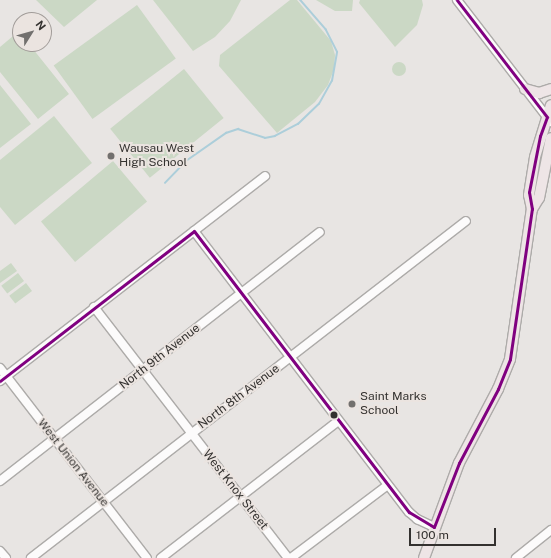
<!DOCTYPE html>
<style>
body{margin:0}
#map{position:relative;width:551px;height:558px;overflow:hidden;background:#e8e5e3;font-family:"Public Sans",sans-serif}
div>[style]{position:absolute}
.green>*{inset:0;background:#cbd8c5;transform-origin:0 0}
.round{border-radius:50%}
.stream>*{height:1.5px;margin:-0.75px;padding:0 0.75px;transform-origin:0.75px;border-radius:0.75px;background:#acceda}
.roads{filter:drop-shadow(1px 0 #adaba9) drop-shadow(-1px 0 #adaba9) drop-shadow(0 1px #adaba9) drop-shadow(0 -1px #adaba9)}
.minor>*{height:8px;margin:-4px;padding:0 4px;transform-origin:4px;border-radius:4px;background:#fcfbfb}
.major>*{height:10px;margin:-5px;padding:0 5px;transform-origin:5px;border-radius:5px;background:#eee5e6}
.bus-1>*{height:3px;margin:-1.5px;padding:0 1.5px;transform-origin:1.5px;border-radius:1.5px;background:#800080}
.dots>*{width:11px;height:11px;translate:-50% -50%;box-sizing:border-box;border:2px solid #ebe4e0;border-radius:50%}
span{translate:-50% -50%;white-space:nowrap;text-align:center;line-height:1.15;-webkit-text-stroke:4px #ebe4e0;paint-order:stroke}
.poi-label{font-size:12px;color:#33312f}
.left{translate:0 -50%;text-align:left}
.street-label{font-size:12px;color:#33312f}
.north{position:absolute;left:12px;top:12px;width:40px;height:40px;box-sizing:border-box;background:#ebe4e0;border:1px solid #a19c99;border-radius:50%;rotate:53deg;font-size:11px;font-weight:700;line-height:16px;text-align:center;color:#33312f}
.north::after{content:'';display:block;margin:auto;width:14px;height:18px;background:#72706e;clip-path:polygon(50% 0,100% 100%,50% 72%,0 100%)}
.scale{position:absolute;left:409px;top:528px;width:87px;height:18px;box-sizing:border-box;border:2px solid #33312f;border-top:0;padding-left:5px;font-size:12px;line-height:14px;white-space:nowrap;color:#33312f;-webkit-text-stroke:3px #ebe4e0;paint-order:stroke}
</style>
<div id="map">
<div class="green">
<i style="clip-path:polygon(36px 0,97px 0,64px 27px)"></i>
<i style="clip-path:polygon(153px 0,241px 0,230px 21px,215px 37px,193px 51px)"></i>
<i style="clip-path:polygon(290px 0,297px 0,331px 41px,335px 55px,334px 69px,328px 85px,315px 102px,277px 133px,219px 66px,220px 55px)"></i>
<i style="clip-path:polygon(316px 0,353px 0,352px 11px,335px 11px)"></i>
<i style="clip-path:polygon(360px 0,422px 0,423px 5px,417px 25px,395px 47px,359px 3px)"></i>
<i style="left:137px;top:5px;width:66px;height:103px;rotate:54deg"></i>
<i style="clip-path:polygon(19px 31px,20px 44px,29px 44px,69px 94px,38px 119px,0 72px,0 47px)"></i>
<i class="round" style="left:392px;top:62px;width:14px;height:14px"></i>
<i style="left:184px;top:69px;width:63px;height:95px;rotate:51deg"></i>
<i style="clip-path:polygon(0 85px,31px 124px,0 148px)"></i>
<i style="clip-path:polygon(54px 116px,92px 163px,15px 225px,0 207px,0 160px)"></i>
<i style="left:113px;top:161px;width:53px;height:94px;rotate:50deg"></i>
<i style="clip-path:polygon(11px 263px,17px 271px,0 283px,0 271px)"></i>
<i style="left:18px;top:273px;width:10px;height:21px;rotate:53deg"></i>
<i style="left:26px;top:283px;width:10px;height:21px;rotate:53deg"></i>
</div>
<div class="stream">
<i style="left:165px;top:183px;width:30px;rotate:-46deg"></i>
<i style="left:186px;top:161px;width:49px;rotate:-35deg"></i>
<i style="left:226px;top:133px;width:13px;rotate:-18deg"></i>
<i style="left:238px;top:129px;width:28px;rotate:18deg"></i>
<i style="left:265px;top:138px;width:10px;rotate:-11deg"></i>
<i style="left:275px;top:136px;width:26px;rotate:-28deg"></i>
<i style="left:298px;top:124px;width:29px;rotate:-44deg"></i>
<i style="left:319px;top:104px;width:26px;rotate:-61deg"></i>
<i style="left:332px;top:81px;width:29px;rotate:-80deg"></i>
<i style="left:337px;top:52px;width:25px;rotate:-117deg"></i>
<i style="left:326px;top:30px;width:40px;rotate:-131deg"></i>
</div>
<div class="roads">
<div class="minor">
<i style="left:457px;top:0;width:154px;rotate:52.4deg"></i>
<i style="left:194px;top:231px;width:354px;rotate:52.6deg"></i>
<i style="left:409px;top:512px;width:11px;rotate:41deg"></i>
<i style="left:417px;top:519px;width:19px;rotate:25deg"></i>
<i style="left:94px;top:307px;width:317px;rotate:52.3deg"></i>
<i style="left:0;top:368px;width:240px;rotate:52.3deg"></i>
<i style="left:0;top:381px;width:335px;rotate:-37.7deg"></i>
<i style="left:0;top:481px;width:405px;rotate:-37.9deg"></i>
<i style="left:0;top:551px;width:9px;rotate:49deg"></i>
<i style="left:31px;top:558px;width:550px;rotate:-37.77deg"></i>
<i style="left:161px;top:558px;width:224px;rotate:-37.7deg"></i>
<i style="left:291px;top:558px;width:121px;rotate:-37deg"></i>
<i style="left:516px;top:558px;width:45px;rotate:-38.7deg"></i>
</div>
<div class="major">
<i style="left:525px;top:89px;width:15px;rotate:16deg"></i>
<i style="left:539px;top:93px;width:13px;rotate:-18deg"></i>
<i style="left:532px;top:209px;width:13px;rotate:-58deg"></i>
<i style="left:539px;top:198px;width:61px;rotate:-78.7deg"></i>
<i style="left:424px;top:558px;width:101px;rotate:-69.8deg"></i>
<i style="left:459px;top:463px;width:84px;rotate:-62.2deg"></i>
<i style="left:498px;top:389px;width:32px;rotate:-68deg"></i>
<i style="left:510px;top:359px;width:152px;rotate:-81.7deg"></i>
<i style="left:532px;top:209px;width:14px;rotate:-102deg"></i>
<i style="left:529px;top:195px;width:38px;rotate:-81deg"></i>
<i style="left:535px;top:157px;width:54px;rotate:-72.9deg"></i>
</div>
</div>
<div class="bus-1">
<i style="left:0;top:381px;width:245px;rotate:-37.7deg"></i>
<i style="left:194px;top:231px;width:354px;rotate:52.6deg"></i>
<i style="left:409px;top:512px;width:29px;rotate:31deg"></i>
<i style="left:434px;top:527px;width:69px;rotate:-68.7deg"></i>
<i style="left:459px;top:463px;width:84px;rotate:-62.2deg"></i>
<i style="left:498px;top:389px;width:32px;rotate:-68deg"></i>
<i style="left:510px;top:359px;width:152px;rotate:-81.7deg"></i>
<i style="left:532px;top:209px;width:17px;rotate:-100deg"></i>
<i style="left:529px;top:192px;width:57px;rotate:-78.9deg"></i>
<i style="left:540px;top:136px;width:20px;rotate:-70deg"></i>
<i style="left:547px;top:117px;width:148px;rotate:-127.6deg"></i>
</div>
<div class="dots">
<i style="left:111px;top:156px;background:#72706e"></i>
<i style="left:352px;top:404px;background:#72706e"></i>
<i style="left:334px;top:415px;background:#33312f"></i>
</div>
<div class="poi-label">
<span class="left" style="left:119px;top:156px">Wausau West<br>High School</span>
<span class="left" style="left:360px;top:404px">Saint Marks<br>School</span>
</div>
<div class="street-label">
<span style="left:160px;top:357px;rotate:-38deg">North 9th Avenue</span>
<span style="left:239px;top:397px;rotate:-37deg">North 8th Avenue</span>
<span style="left:73px;top:463px;rotate:52deg">West Union Avenue</span>
<span style="left:235px;top:490px;rotate:52deg">West Knox Street</span>
</div>
<div class="north">N</div>
<div class="scale">100 m</div>
</div>
